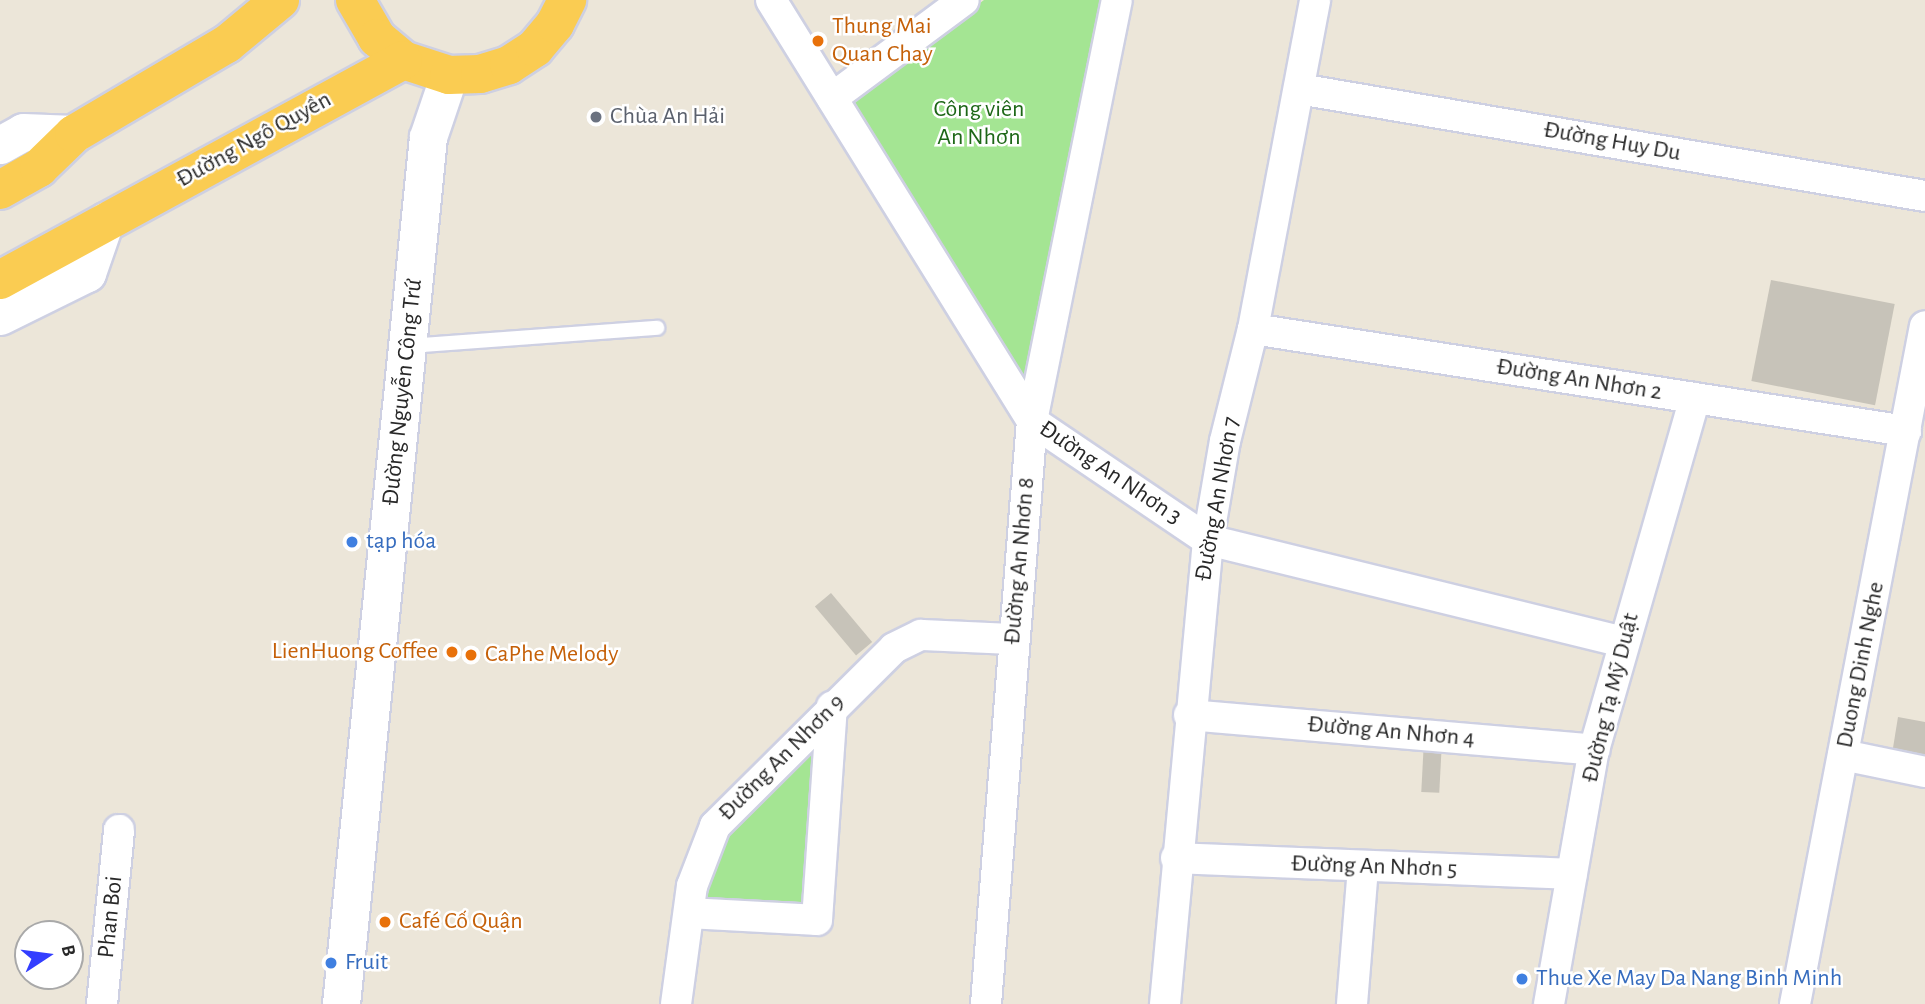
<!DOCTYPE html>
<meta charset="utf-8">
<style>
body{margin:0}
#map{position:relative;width:1925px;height:1004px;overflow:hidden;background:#ece6d9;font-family:"Alegreya Sans",sans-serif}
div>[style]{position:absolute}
.green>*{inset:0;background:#a4e593}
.building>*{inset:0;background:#c7c3b9;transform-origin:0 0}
.roads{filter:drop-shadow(2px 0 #ced0e2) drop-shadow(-2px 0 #ced0e2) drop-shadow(0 2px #ced0e2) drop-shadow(0 -2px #ced0e2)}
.service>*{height:14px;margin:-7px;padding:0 7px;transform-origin:7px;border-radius:7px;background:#fff}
.minor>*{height:30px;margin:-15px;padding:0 15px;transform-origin:15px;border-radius:15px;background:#fff}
.tertiary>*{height:37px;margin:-18.5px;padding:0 18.5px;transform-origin:18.5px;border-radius:18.5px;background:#fff}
.trunk>*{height:38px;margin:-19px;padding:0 19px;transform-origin:19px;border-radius:19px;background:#facc52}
.dots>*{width:19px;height:19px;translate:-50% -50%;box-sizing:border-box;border:4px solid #fff;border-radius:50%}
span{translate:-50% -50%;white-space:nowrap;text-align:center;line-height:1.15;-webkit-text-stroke:5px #fff;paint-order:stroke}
.food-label{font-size:24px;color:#c56008}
.left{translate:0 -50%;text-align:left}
.right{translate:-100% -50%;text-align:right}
.park-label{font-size:24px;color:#1d6717}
.worship-label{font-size:24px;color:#5b616d}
.street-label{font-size:24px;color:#282828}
.shop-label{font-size:24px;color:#366cbe}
.north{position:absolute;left:14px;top:920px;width:70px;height:70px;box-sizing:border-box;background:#fff;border:2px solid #a9a9a9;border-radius:50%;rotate:77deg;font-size:19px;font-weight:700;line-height:28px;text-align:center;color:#282828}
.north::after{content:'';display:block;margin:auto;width:24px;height:32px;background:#333eff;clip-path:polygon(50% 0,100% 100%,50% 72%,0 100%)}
</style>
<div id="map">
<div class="green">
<i style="clip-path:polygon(984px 0,1101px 0,1024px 390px,851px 98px)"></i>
<i style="clip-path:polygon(826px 723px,811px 913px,695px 907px,723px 826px)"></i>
</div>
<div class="building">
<i style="left:1771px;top:280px;width:126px;height:103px;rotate:11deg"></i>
<i style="left:831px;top:593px;width:64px;height:21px;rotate:50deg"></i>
<i style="clip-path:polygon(1898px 717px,1925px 722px,1925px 760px,1892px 754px)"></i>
<i style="left:1424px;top:740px;width:18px;height:52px;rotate:3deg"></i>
</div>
<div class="roads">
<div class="service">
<i style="left:409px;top:346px;width:249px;rotate:-4.2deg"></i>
</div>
<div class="minor">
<i style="left:771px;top:0;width:495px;rotate:58.2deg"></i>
<i style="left:1032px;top:421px;width:212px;rotate:34.1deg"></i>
<i style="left:1208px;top:540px;width:428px;rotate:13.8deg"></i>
<i style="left:1299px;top:89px;width:635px;rotate:9.7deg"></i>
<i style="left:832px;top:98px;width:164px;rotate:-36.6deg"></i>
<i style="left:1253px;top:329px;width:661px;rotate:8.88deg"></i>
<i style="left:1189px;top:715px;width:407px;rotate:4.9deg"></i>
<i style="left:1843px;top:755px;width:84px;rotate:11.7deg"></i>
<i style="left:1176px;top:858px;width:396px;rotate:2.3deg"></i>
<i style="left:689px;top:913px;width:128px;rotate:3.1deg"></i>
<i style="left:817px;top:920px;width:214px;rotate:-86deg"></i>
<i style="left:102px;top:1004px;width:175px;rotate:-84.4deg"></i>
<i style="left:676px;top:1004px;width:119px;rotate:-82.3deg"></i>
<i style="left:692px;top:886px;width:64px;rotate:-69deg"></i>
<i style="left:715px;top:826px;width:252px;rotate:-44.8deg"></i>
<i style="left:894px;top:648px;width:30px;rotate:-26deg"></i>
<i style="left:921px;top:635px;width:92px;rotate:2.5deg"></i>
<i style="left:986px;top:1004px;width:585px;rotate:-85.49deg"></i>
<i style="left:1032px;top:421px;width:429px;rotate:-78.6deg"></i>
<i style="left:1165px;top:1004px;width:466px;rotate:-84.7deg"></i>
<i style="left:1208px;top:540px;width:100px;rotate:-80.3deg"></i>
<i style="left:1225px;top:441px;width:115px;rotate:-76deg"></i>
<i style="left:1253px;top:329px;width:335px;rotate:-79.3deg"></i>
<i style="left:1352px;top:1004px;width:137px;rotate:-85.4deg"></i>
<i style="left:1549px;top:1004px;width:258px;rotate:-80deg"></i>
<i style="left:1594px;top:750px;width:366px;rotate:-74deg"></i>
<i style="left:1795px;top:1004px;width:690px;rotate:-79.15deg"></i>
</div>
<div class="tertiary">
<i style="left:0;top:145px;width:26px;rotate:-29deg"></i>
<i style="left:23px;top:132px;width:51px;rotate:2.2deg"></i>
<i style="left:0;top:316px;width:97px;rotate:-26.3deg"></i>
<i style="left:87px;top:273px;width:55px;rotate:-70.9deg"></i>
<i style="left:341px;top:1004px;width:871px;rotate:-84.27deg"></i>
<i style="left:428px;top:137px;width:65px;rotate:-71.3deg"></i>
</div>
<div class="trunk">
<i style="left:355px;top:0;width:44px;rotate:59.9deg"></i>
<i style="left:377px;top:38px;width:34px;rotate:40deg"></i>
<i style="left:403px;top:60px;width:48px;rotate:18.1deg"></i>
<i style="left:449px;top:75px;width:31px;rotate:-2deg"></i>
<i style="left:480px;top:74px;width:30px;rotate:-17deg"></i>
<i style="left:509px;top:65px;width:31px;rotate:-33deg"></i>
<i style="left:535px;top:48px;width:31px;rotate:-50deg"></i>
<i style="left:555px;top:24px;width:27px;rotate:-63deg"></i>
<i style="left:0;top:190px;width:45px;rotate:-29.4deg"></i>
<i style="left:39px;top:168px;width:49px;rotate:-44.2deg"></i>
<i style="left:74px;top:134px;width:178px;rotate:-30.5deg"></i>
<i style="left:227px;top:44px;width:69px;rotate:-39.7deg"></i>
<i style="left:0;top:280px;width:459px;rotate:-28.6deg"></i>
</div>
</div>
<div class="dots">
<i style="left:818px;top:41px;background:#e8710a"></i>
<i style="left:596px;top:117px;background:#6b7280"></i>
<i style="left:352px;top:542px;background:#3f7fe0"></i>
<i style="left:452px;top:652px;background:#e8710a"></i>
<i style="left:471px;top:655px;background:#e8710a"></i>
<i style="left:385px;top:922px;background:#e8710a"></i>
<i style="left:331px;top:963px;background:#3f7fe0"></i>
<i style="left:1522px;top:979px;background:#3f7fe0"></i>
</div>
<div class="food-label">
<span class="left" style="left:832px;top:41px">Thung Mai<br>Quan Chay</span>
<span class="right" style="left:438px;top:652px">LienHuong Coffee</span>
<span class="left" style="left:485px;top:655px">CaPhe Melody</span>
<span class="left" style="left:399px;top:922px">Café Cố Quận</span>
</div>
<div class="park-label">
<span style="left:979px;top:124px">Công viên<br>An Nhơn</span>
</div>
<div class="worship-label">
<span class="left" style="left:610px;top:117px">Chùa An Hải</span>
</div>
<div class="street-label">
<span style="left:254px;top:140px;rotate:-29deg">Đường Ngô Quyền</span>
<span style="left:1612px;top:142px;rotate:10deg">Đường Huy Du</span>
<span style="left:1579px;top:380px;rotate:9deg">Đường An Nhơn 2</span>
<span style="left:403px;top:392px;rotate:-84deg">Đường Nguyễn Công Trứ</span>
<span style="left:1110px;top:473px;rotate:34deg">Đường An Nhơn 3</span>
<span style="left:1218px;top:499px;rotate:-80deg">Đường An Nhơn 7</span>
<span style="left:1020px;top:561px;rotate:-85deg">Đường An Nhơn 8</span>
<span style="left:1861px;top:665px;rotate:-79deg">Duong Dinh Nghe</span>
<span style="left:1611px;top:698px;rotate:-76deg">Đường Tạ Mỹ Duật</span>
<span style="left:1391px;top:732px;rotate:5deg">Đường An Nhơn 4</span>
<span style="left:782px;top:758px;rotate:-45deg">Đường An Nhơn 9</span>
<span style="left:1374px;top:867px;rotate:2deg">Đường An Nhơn 5</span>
<span style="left:111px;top:917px;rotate:-84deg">Phan Boi</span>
</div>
<div class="shop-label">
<span class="left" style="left:366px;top:542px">tạp hóa</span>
<span class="left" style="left:345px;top:963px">Fruit</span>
<span class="left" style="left:1536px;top:979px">Thue Xe May Da Nang Binh Minh</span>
</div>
<div class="north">B</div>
</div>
